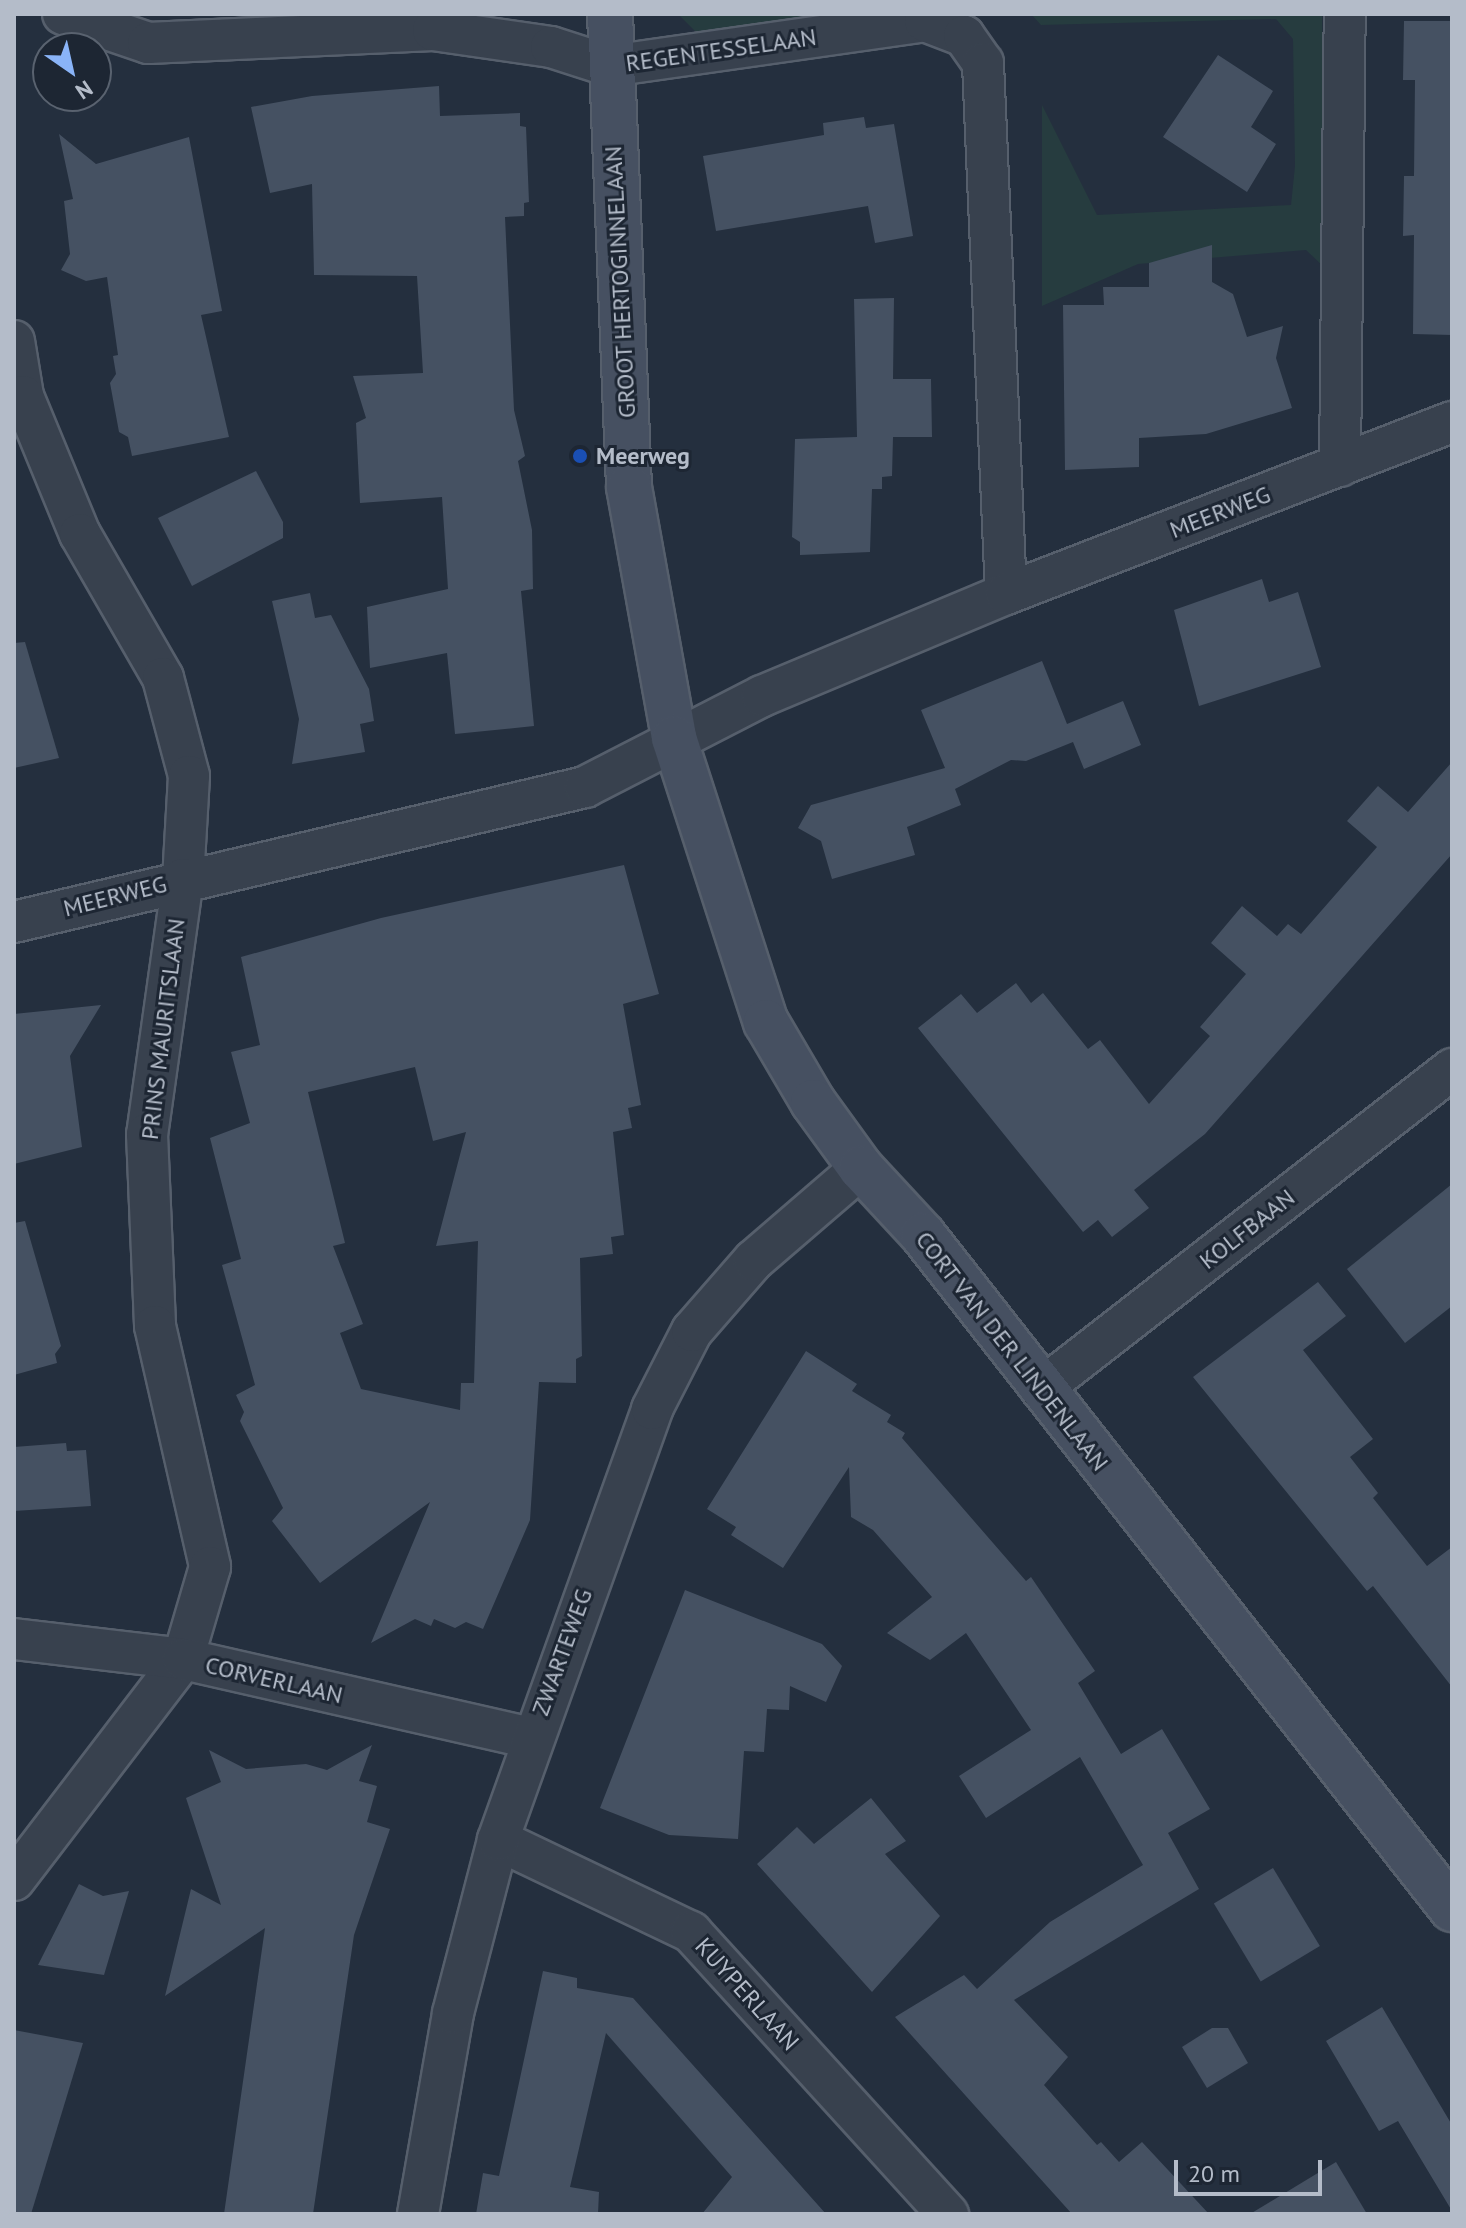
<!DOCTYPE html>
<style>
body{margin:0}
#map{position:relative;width:1466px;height:2228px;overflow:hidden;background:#242f3e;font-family:"PT Sans",sans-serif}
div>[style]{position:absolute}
.green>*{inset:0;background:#263c3f}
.building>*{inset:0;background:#455162;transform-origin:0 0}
.roads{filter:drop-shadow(2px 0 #565f6c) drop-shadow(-2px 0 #565f6c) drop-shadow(0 2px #565f6c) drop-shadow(0 -2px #565f6c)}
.minor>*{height:40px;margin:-20px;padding:0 20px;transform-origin:20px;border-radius:20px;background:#38414e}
.secondary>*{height:44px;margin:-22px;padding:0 22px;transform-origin:22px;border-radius:22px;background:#465061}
.dots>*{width:22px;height:22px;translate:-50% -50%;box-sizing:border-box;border:4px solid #1d2633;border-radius:50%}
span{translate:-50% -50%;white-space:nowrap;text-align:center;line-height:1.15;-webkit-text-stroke:6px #1d2633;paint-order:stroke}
.street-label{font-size:24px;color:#b4bcc9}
.poi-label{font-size:24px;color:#b4bcc9;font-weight:700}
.left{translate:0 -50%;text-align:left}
.frame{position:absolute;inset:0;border:16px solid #b4bcc9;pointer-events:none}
.north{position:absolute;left:32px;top:32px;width:80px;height:80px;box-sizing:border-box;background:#1d2633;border:2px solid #59626f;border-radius:50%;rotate:146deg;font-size:22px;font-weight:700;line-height:32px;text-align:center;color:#b4bcc9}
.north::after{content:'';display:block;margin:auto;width:28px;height:36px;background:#8ab4f8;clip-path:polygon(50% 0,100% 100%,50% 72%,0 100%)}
.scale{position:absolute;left:1174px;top:2160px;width:148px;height:36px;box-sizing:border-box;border:4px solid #b4bcc9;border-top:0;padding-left:10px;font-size:24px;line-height:28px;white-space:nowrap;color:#b4bcc9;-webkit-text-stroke:6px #1d2633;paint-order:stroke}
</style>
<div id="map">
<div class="green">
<i style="clip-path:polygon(678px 14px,830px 14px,701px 37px)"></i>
<i style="clip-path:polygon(1031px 14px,1322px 14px,1326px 269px,1306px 250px,1138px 264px,1042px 306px,1042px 105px,1097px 215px,1291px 205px,1295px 166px,1293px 39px,1276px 19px,1041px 25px)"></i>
</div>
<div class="building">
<i style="clip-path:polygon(1404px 21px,1452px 21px,1452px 335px,1413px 334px,1414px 235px,1403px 236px,1404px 176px,1414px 176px,1415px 80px,1403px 80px)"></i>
<i style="clip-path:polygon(1218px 55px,1273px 91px,1251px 127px,1276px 144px,1247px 192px,1163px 137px)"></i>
<i style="clip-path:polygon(439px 86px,440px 116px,520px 113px,520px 126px,526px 127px,529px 202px,524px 203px,524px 216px,505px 217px,514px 410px,525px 456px,518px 461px,532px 530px,533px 589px,521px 591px,534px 726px,455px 734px,447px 653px,370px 668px,367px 607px,448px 589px,442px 497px,360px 503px,356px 423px,366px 418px,353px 376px,423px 373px,417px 276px,314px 275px,312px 184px,270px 193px,251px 107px,312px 96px)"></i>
<i style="clip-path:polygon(864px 117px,866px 128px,894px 124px,913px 236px,875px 243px,868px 206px,716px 231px,703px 156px,824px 135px,823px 123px)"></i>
<i style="clip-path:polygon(59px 134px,96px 164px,189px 137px,222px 311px,201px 315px,229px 437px,132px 456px,128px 437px,119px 432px,110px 383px,116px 374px,113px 356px,118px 355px,107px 277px,86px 281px,61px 270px,70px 254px,64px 201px,73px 199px)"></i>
<i style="clip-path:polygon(1212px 245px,1212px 282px,1233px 294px,1247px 337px,1283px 326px,1276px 358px,1292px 408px,1206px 434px,1139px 438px,1139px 467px,1065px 470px,1063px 305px,1104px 305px,1103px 287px,1149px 287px,1149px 263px)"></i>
<i style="clip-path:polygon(894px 298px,893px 379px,931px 379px,932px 437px,893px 437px,892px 476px,882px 477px,882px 489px,872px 489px,870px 552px,800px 555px,800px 542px,792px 537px,795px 439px,857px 437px,854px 299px)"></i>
<i style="clip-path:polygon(256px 471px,283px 522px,283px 538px,192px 586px,158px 518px)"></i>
<i style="clip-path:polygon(1262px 579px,1269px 602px,1298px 592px,1321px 667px,1199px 706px,1174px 610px)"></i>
<i style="clip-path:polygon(310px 593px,315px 618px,331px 615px,369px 689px,374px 721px,360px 724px,365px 752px,292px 764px,299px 719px,272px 601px)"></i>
<i style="clip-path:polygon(25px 642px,59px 758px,14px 768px,14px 643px)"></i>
<i style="clip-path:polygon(1042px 661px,1067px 724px,1123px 701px,1141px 745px,1084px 769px,1073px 742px,1026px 761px,1011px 760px,955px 789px,961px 805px,907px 827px,915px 855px,832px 879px,821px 841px,798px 828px,811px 805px,945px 768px,921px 710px)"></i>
<i style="clip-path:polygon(1452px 762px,1452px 854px,1205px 1134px,1134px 1190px,1149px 1208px,1112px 1237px,1098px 1220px,1083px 1232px,918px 1028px,961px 994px,977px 1013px,1016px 983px,1031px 1003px,1043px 993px,1088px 1049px,1100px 1040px,1149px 1104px,1210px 1036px,1200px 1027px,1246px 974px,1211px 943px,1242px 906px,1277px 936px,1288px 924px,1301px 934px,1377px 847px,1347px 821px,1378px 786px,1408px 812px)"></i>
<i style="clip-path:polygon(evenodd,624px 865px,659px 994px,623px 1004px,641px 1105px,628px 1108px,632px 1128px,613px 1132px,624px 1235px,611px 1237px,613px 1254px,580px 1258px,582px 1356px,576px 1359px,576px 1383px,539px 1382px,530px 1520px,483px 1629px,466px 1622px,455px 1628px,434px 1619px,431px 1626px,415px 1619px,371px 1643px,430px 1502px,320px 1583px,272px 1521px,283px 1508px,240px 1421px,244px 1412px,236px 1395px,255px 1385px,222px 1265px,241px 1259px,210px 1138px,250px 1123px,231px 1052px,260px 1045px,241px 957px,381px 918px,624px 865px,415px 1067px,433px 1141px,466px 1132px,436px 1246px,478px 1241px,474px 1383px,461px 1383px,460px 1410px,361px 1389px,340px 1333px,363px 1324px,333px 1246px,345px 1243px,308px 1092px,415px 1067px)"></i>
<i style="clip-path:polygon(101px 1005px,70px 1056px,82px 1147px,14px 1164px,14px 1014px)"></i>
<i style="clip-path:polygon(1452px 1184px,1452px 1306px,1405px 1343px,1347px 1269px)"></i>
<i style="clip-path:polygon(25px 1221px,61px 1346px,55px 1354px,57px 1363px,14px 1375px,14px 1223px)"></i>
<i style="clip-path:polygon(1318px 1282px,1346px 1316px,1303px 1350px,1373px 1439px,1350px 1457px,1378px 1493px,1373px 1498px,1427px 1566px,1452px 1547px,1452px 1687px,1373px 1586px,1367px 1591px,1193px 1377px)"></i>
<i style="clip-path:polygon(806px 1351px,857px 1384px,852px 1391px,891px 1415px,887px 1422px,905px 1433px,902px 1438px,1026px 1581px,1031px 1577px,1095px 1671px,1078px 1683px,1121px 1754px,1162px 1729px,1210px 1809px,1168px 1833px,1199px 1889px,1014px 2000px,1068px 2057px,1044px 2085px,1097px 2145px,1101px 2142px,1119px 2162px,1142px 2142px,1209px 2214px,1072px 2214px,895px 2017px,964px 1975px,977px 1989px,1050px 1922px,1143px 1865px,1080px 1757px,986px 1818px,959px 1776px,1031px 1730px,966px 1633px,930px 1660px,887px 1633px,932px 1597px,873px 1530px,851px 1517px,849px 1467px,783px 1568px,731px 1535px,736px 1527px,707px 1509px)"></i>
<i style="clip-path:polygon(66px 1443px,67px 1451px,86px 1450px,91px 1506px,14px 1511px,14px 1447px)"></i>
<i style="clip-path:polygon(685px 1590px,822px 1644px,842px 1666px,826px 1702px,790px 1686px,789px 1710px,767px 1709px,764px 1752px,744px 1751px,738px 1839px,669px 1835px,600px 1808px)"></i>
<i style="clip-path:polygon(372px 1745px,359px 1781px,377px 1786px,367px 1822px,390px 1829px,354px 1935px,313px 2214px,224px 2214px,265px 1928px,165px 1996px,191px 1889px,221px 1905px,186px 1798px,221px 1782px,209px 1750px,246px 1769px,306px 1764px,327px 1770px)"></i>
<i style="clip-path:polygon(871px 1798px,906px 1841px,885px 1854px,940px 1916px,872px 1992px,757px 1864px,797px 1827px,814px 1844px)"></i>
<i style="left:1273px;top:1868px;width:91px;height:69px;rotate:59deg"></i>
<i style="clip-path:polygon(79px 1884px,103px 1896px,129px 1891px,104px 1975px,38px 1965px)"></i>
<i style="clip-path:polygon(543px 1971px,577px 1978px,577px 1988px,633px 1998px,826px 2214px,702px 2214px,732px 2177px,606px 2033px,570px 2187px,599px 2192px,598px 2214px,476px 2214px,483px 2173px,499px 2176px)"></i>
<i style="clip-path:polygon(1382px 2007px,1452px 2125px,1452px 2211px,1398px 2121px,1379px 2131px,1326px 2041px)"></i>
<i style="clip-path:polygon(1212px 2028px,1228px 2028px,1248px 2063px,1207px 2088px,1182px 2047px)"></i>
<i style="clip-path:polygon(14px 2030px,83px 2043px,31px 2214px,14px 2214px)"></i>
<i style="clip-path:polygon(1336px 2162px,1367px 2214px,1250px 2214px)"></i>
</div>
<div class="roads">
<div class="minor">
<i style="left:63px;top:14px;width:90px;rotate:18.8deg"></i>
<i style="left:148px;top:43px;width:285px;rotate:-2.6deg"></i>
<i style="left:433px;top:30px;width:119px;rotate:8.2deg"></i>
<i style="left:551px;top:47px;width:62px;rotate:17.9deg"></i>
<i style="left:610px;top:66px;width:318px;rotate:-8.1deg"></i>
<i style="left:925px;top:21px;width:42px;rotate:21deg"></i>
<i style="left:964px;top:36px;width:33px;rotate:55deg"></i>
<i style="left:983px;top:63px;width:531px;rotate:87.52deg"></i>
<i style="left:14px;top:341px;width:56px;rotate:80.7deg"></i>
<i style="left:23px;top:396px;width:149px;rotate:67.6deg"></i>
<i style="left:80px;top:534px;width:166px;rotate:60deg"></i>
<i style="left:163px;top:678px;width:101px;rotate:75.1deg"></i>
<i style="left:189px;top:776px;width:103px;rotate:93.3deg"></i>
<i style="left:183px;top:879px;width:258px;rotate:98deg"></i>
<i style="left:147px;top:1134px;width:192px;rotate:87.6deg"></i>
<i style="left:155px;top:1326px;width:247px;rotate:77.1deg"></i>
<i style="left:210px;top:1567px;width:96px;rotate:106.4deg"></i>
<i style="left:183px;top:1659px;width:278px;rotate:127.4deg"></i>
<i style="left:1340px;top:466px;width:452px;rotate:-89.4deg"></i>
<i style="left:14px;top:922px;width:587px;rotate:-13.3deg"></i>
<i style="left:585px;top:787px;width:199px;rotate:-27.2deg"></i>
<i style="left:762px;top:696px;width:264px;rotate:-22.7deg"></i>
<i style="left:1006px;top:594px;width:478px;rotate:-21.1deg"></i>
<i style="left:1041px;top:1389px;width:521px;rotate:-37.9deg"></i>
<i style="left:14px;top:1639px;width:170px;rotate:6.7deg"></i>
<i style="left:183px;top:1659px;width:356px;rotate:12.8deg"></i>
<i style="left:498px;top:1840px;width:214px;rotate:25.5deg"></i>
<i style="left:691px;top:1932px;width:382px;rotate:47.7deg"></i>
<i style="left:418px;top:2214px;width:204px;rotate:-80.1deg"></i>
<i style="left:453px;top:2013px;width:179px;rotate:-75.4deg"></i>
<i style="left:498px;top:1840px;width:458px;rotate:-70.3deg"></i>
<i style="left:652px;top:1409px;width:88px;rotate:-62.9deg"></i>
<i style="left:692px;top:1331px;width:94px;rotate:-48.9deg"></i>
<i style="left:754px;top:1260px;width:141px;rotate:-40.7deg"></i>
</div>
<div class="secondary">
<i style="left:610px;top:14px;width:473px;rotate:87.7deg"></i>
<i style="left:629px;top:487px;width:255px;rotate:79.8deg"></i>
<i style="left:674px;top:738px;width:299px;rotate:72.1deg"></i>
<i style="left:766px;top:1022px;width:93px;rotate:59.6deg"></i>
<i style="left:813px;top:1102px;width:82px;rotate:54deg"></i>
<i style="left:861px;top:1168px;width:91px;rotate:47.2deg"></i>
<i style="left:923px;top:1235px;width:857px;rotate:51.87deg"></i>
</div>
</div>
<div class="dots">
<i style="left:580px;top:456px;background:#1a4fb4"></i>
</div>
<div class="street-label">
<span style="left:721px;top:50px;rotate:-8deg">REGENTESSELAAN</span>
<span style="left:620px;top:282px;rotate:-93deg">GROOT HERTOGINNELAAN</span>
<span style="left:1220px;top:512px;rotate:-21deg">MEERWEG</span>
<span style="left:115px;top:896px;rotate:-14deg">MEERWEG</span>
<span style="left:163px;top:1029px;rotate:-83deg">PRINS MAURITSLAAN</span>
<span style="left:1247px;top:1229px;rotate:-38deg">KOLFBAAN</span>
<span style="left:1012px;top:1351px;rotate:52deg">CORT VAN DER LINDENLAAN</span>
<span style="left:562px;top:1652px;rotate:-70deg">ZWARTEWEG</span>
<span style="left:274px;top:1680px;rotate:13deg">CORVERLAAN</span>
<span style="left:747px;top:1994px;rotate:48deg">KUYPERLAAN</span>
</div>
<div class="poi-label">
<span class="left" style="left:596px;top:456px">Meerweg</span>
</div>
<div class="frame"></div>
<div class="north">N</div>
<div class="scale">20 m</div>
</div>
